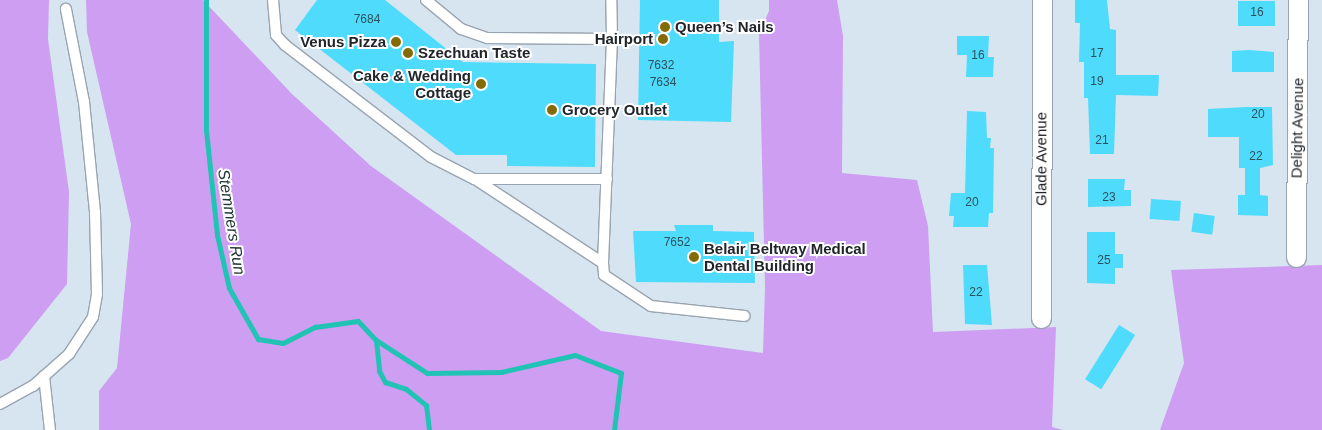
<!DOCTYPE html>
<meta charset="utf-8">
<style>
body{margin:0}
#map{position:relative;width:1322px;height:430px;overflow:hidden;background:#d7e5f1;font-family:Helvetica,sans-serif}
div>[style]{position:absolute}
.forest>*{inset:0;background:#cd9ef1}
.stream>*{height:5px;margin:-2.5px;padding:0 2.5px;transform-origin:2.5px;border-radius:2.5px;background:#21c3b4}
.building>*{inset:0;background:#4fdbfb;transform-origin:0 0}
.roads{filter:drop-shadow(1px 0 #98a4b0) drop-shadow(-1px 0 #98a4b0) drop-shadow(0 1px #98a4b0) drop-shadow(0 -1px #98a4b0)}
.lane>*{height:10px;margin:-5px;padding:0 5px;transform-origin:5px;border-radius:5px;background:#fff}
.street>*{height:19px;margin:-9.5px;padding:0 9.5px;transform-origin:9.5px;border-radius:9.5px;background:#fff}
.dots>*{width:14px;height:14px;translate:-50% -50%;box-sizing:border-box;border:2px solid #fff;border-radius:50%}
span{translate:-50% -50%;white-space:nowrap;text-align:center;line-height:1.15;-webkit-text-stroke:4px #fff;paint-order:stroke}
.number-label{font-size:12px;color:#2c525e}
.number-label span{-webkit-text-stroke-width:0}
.poi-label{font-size:15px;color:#202529;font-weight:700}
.left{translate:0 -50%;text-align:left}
.right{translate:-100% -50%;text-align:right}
.street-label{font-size:15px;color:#202529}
.water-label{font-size:16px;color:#203835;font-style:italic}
</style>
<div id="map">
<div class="forest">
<i style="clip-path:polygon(0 0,49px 0,48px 39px,69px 192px,67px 284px,8px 358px,0 361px)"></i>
<i style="clip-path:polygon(86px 0,203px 0,292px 94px,371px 166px,601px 331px,763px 353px,765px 287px,759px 34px,769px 11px,769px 0,837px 0,843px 36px,842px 173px,917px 180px,928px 226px,933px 332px,1056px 327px,1052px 427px,1063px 430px,99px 430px,99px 391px,117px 368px,131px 224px,87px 32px)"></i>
<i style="clip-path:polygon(1322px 265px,1322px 430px,1160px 430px,1184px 363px,1171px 270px)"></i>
</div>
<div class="stream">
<i style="left:206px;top:0;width:130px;rotate:90deg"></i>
<i style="left:206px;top:130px;width:106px;rotate:84deg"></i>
<i style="left:217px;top:235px;width:54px;rotate:77.2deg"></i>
<i style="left:229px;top:288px;width:59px;rotate:60.4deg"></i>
<i style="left:258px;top:339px;width:25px;rotate:9deg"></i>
<i style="left:283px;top:343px;width:36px;rotate:-27deg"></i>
<i style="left:315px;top:327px;width:43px;rotate:-7.9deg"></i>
<i style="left:358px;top:321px;width:26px;rotate:47deg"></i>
<i style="left:376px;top:340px;width:61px;rotate:32.9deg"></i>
<i style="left:427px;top:373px;width:74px;rotate:-0.8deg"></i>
<i style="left:501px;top:372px;width:76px;rotate:-12.9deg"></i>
<i style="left:575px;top:355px;width:49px;rotate:21.4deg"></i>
<i style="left:621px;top:373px;width:57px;rotate:97deg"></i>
<i style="left:376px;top:340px;width:31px;rotate:84deg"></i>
<i style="left:379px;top:371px;width:13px;rotate:61deg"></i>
<i style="left:385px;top:382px;width:22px;rotate:18deg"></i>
<i style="left:406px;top:389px;width:26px;rotate:39deg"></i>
<i style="left:426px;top:405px;width:25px;rotate:83deg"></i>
</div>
<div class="building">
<i style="clip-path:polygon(317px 0,385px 0,463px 62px,596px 64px,595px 167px,507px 166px,507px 155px,456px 155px,295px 30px)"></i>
<i style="clip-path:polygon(640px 0,719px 0,719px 42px,734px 41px,731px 122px,638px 120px)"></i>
<i style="clip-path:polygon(1075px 0,1107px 0,1110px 29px,1116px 30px,1116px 75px,1159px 75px,1158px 96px,1116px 95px,1114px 154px,1090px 154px,1088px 98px,1084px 98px,1084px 62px,1079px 62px,1080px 23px,1075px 23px)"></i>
<i style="left:1238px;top:1px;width:37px;height:25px"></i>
<i style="clip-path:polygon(957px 36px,989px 36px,988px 57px,994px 57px,993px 77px,966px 77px,967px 55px,957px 55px)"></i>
<i style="clip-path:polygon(1249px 50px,1274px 52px,1274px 72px,1232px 72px,1232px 51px)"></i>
<i style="clip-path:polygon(1247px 107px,1272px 107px,1273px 165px,1260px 168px,1260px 195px,1268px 196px,1268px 216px,1238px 215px,1238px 195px,1245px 195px,1245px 168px,1239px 168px,1239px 137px,1208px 137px,1208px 109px)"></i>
<i style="clip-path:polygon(967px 111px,986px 112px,987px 138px,991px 138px,990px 148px,994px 148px,993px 213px,989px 213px,988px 227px,953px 227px,954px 216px,949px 216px,951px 193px,965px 193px)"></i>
<i style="clip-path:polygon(1088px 179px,1125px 179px,1124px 190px,1131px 190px,1131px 206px,1088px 207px)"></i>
<i style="left:1151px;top:199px;width:30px;height:20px;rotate:4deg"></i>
<i style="left:1194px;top:213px;width:21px;height:19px;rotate:8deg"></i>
<i style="clip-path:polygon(674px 225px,713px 225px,713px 231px,754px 232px,755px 283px,636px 282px,633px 231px,676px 231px)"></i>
<i style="clip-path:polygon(1087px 232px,1115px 232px,1115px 254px,1123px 254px,1123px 268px,1115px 268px,1115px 284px,1087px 283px)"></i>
<i style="clip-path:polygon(963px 265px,987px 265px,992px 325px,965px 324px)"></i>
<i style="left:1119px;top:325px;width:19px;height:64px;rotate:32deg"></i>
</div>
<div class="roads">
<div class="lane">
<i style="left:273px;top:0;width:35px;rotate:85deg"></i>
<i style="left:276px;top:35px;width:13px;rotate:48deg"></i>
<i style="left:285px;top:45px;width:184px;rotate:37.5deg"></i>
<i style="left:431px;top:157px;width:48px;rotate:27.1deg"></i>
<i style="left:474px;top:179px;width:133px"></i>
<i style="left:426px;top:0;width:45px;rotate:39.6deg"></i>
<i style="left:461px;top:29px;width:28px;rotate:19deg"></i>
<i style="left:487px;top:38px;width:125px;rotate:0.5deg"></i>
<i style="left:612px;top:39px;width:39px;rotate:-91deg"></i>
<i style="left:475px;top:179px;width:153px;rotate:33.3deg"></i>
<i style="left:603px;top:263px;width:12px;rotate:85deg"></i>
<i style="left:604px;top:275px;width:56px;rotate:33.4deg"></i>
<i style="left:651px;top:306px;width:94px;rotate:6.1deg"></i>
<i style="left:603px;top:263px;width:224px;rotate:-87.7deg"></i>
<i style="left:44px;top:376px;width:54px;rotate:83.7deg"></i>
<i style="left:0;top:404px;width:38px;rotate:-29deg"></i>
<i style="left:33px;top:386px;width:48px;rotate:-41.6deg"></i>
<i style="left:69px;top:354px;width:44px;rotate:-57deg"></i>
<i style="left:93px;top:317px;width:23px;rotate:-80deg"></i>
<i style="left:97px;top:294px;width:82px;rotate:-91.4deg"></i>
<i style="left:95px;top:212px;width:111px;rotate:-95.7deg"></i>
<i style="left:84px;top:102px;width:95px;rotate:-101deg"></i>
</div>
<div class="street">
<i style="left:1296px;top:257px;width:257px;rotate:-89.6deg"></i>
<i style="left:1041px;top:318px;width:318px;rotate:-89.8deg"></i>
</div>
</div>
<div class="dots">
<i style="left:665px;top:27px;background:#856b06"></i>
<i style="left:663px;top:39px;background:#856b06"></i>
<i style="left:396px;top:42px;background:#856b06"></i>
<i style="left:408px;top:53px;background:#856b06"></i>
<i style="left:481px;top:84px;background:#856b06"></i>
<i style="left:552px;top:110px;background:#856b06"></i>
<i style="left:694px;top:257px;background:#856b06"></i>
</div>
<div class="number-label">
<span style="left:1257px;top:13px">16</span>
<span style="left:367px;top:20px">7684</span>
<span style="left:1097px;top:54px">17</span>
<span style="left:978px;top:56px">16</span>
<span style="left:661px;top:66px">7632</span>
<span style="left:1097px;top:82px">19</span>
<span style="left:663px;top:83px">7634</span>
<span style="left:1258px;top:115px">20</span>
<span style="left:1102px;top:141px">21</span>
<span style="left:1256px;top:157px">22</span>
<span style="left:1109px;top:198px">23</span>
<span style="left:972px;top:203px">20</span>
<span style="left:677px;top:243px">7652</span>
<span style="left:1104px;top:261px">25</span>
<span style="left:976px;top:293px">22</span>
</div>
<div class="poi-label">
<span class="left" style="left:675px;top:27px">Queen’s Nails</span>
<span class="right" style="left:653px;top:39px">Hairport</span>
<span class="right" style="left:386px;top:42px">Venus Pizza</span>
<span class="left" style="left:418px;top:53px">Szechuan Taste</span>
<span class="right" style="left:471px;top:84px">Cake &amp; Wedding<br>Cottage</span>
<span class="left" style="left:562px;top:110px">Grocery Outlet</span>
<span class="left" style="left:704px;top:257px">Belair Beltway Medical<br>Dental Building</span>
</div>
<div class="street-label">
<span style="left:1297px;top:128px;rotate:-89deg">Delight Avenue</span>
<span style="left:1041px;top:159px;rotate:-90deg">Glade Avenue</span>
</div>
<div class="water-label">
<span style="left:231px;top:222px;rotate:81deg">Stemmers Run</span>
</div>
</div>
